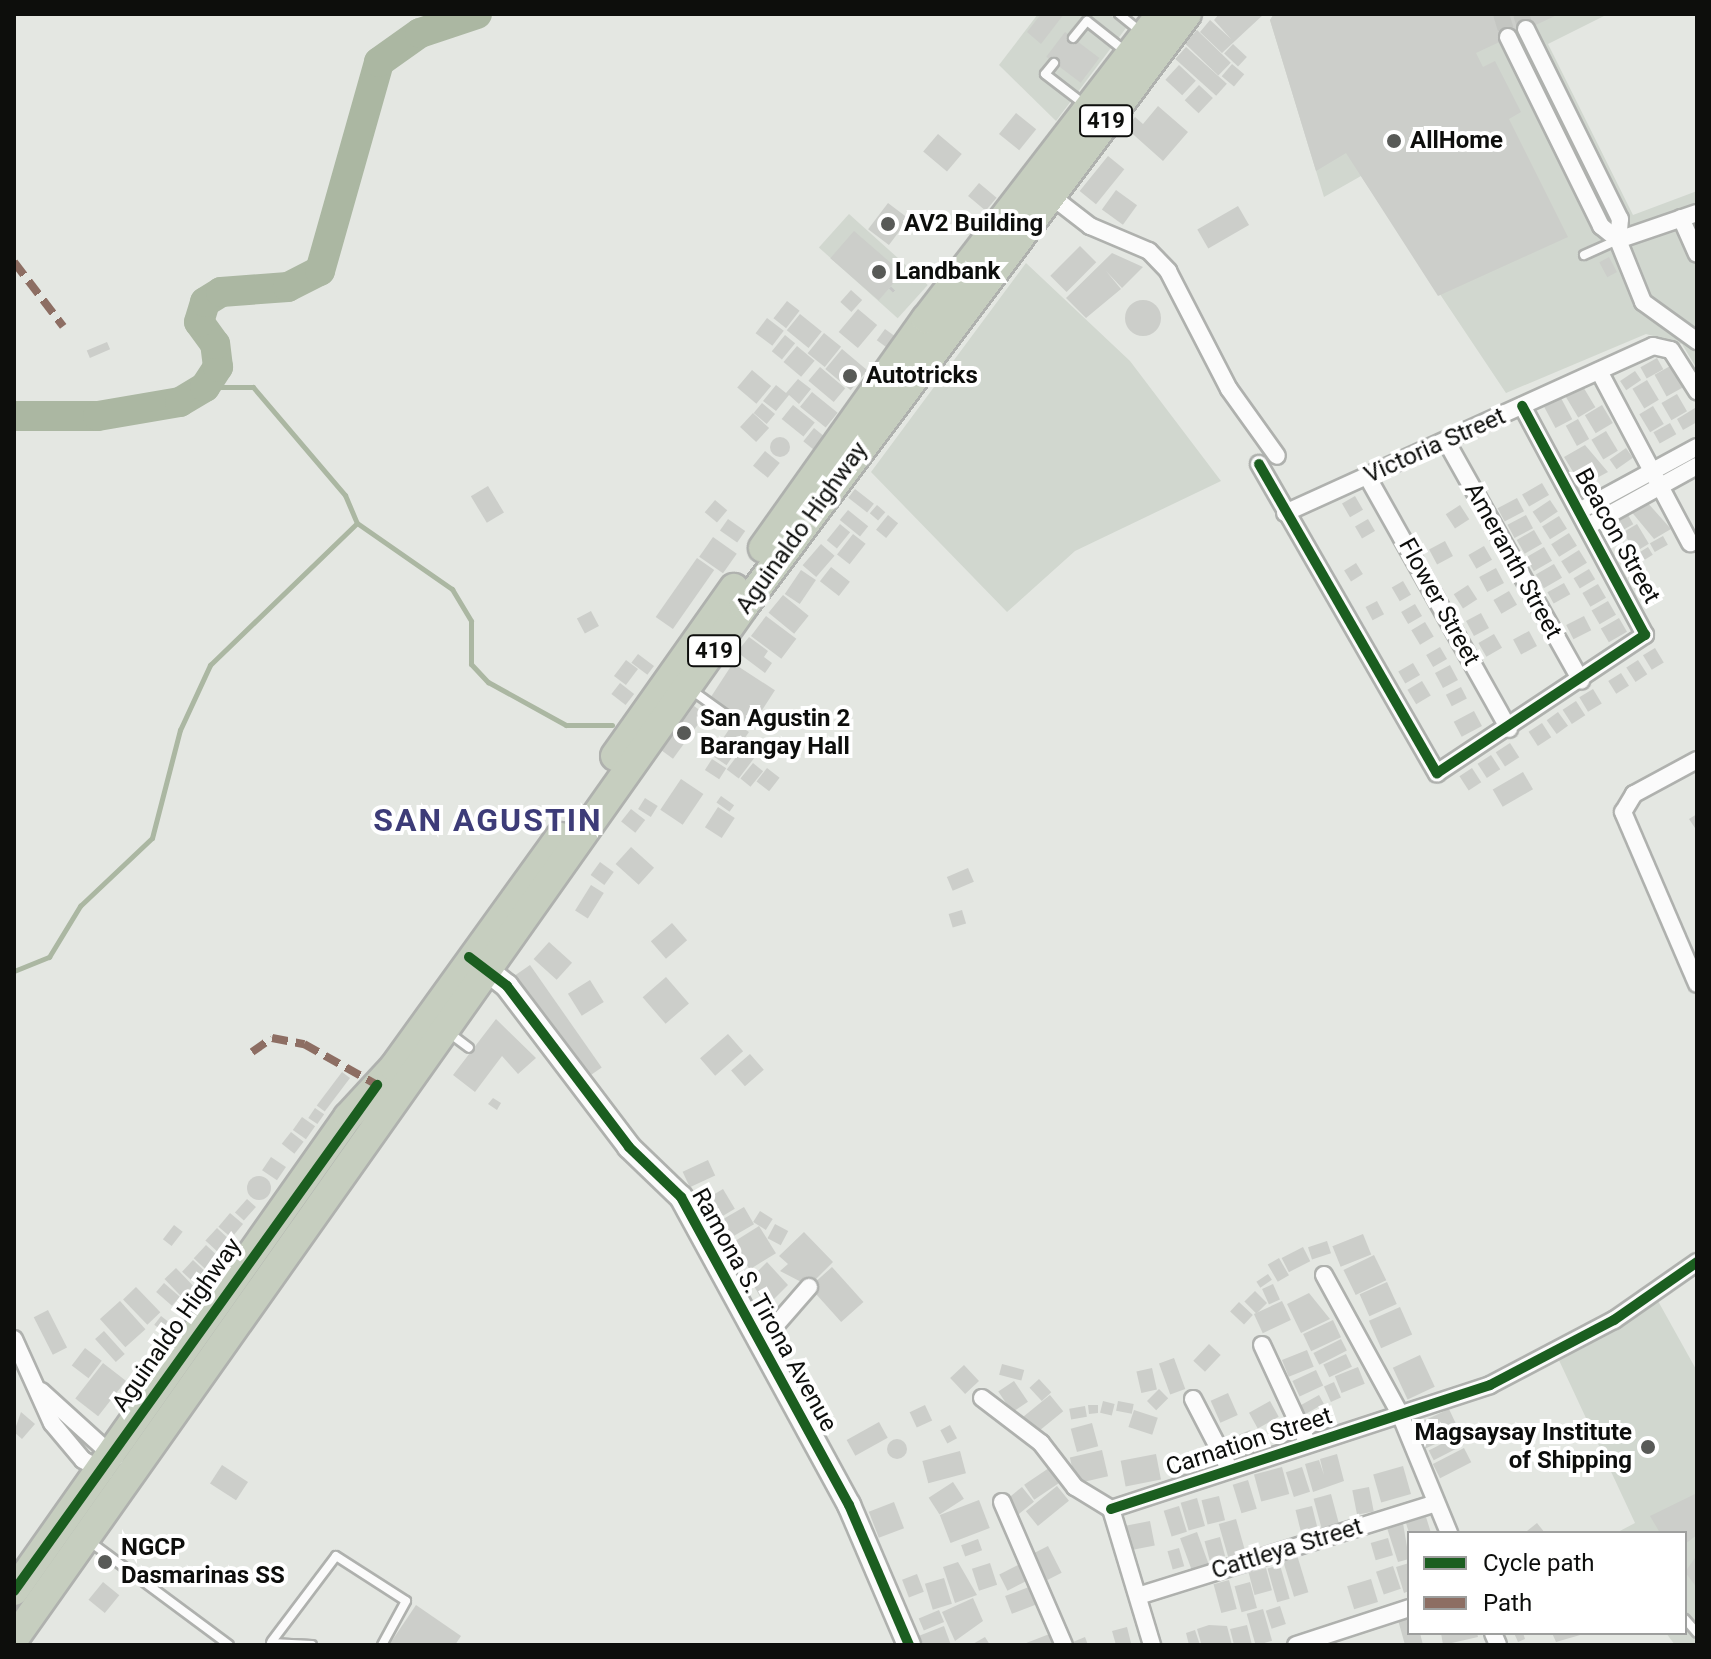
<!DOCTYPE html>
<style>
body{margin:0}
#map{position:relative;width:1711px;height:1659px;overflow:hidden;background:#e4e7e2;font-family:Roboto,sans-serif}
div>[style]{position:absolute}
.built>*{inset:0;background:#d1d7cf;transform-origin:0 0}
.stream>*{height:5px;margin:-2.5px;padding:0 2.5px;transform-origin:2.5px;border-radius:2.5px;background:#abb7a2}
.river>*{height:30px;margin:-15px;padding:0 15px;transform-origin:15px;border-radius:15px;background:#abb7a2}
.building>*{inset:0;background:#ccceca;transform-origin:0 0}
.round{border-radius:50%}
.street-tunnel>*{height:16px;margin-top:-8px;transform-origin:0;background:repeating-linear-gradient(90deg,#c4c6c2 0 16px,transparent 0 24px)}
.path>*{height:3px;margin-top:-1.5px;transform-origin:0;background:repeating-linear-gradient(90deg,#c6c7c6 0 6px,transparent 0 12px)}
.roads{filter:drop-shadow(2px 0 #afb1ae) drop-shadow(-2px 0 #afb1ae) drop-shadow(0 2px #afb1ae) drop-shadow(0 -2px #afb1ae)}
.lane>*{height:8px;margin:-4px;padding:0 4px;transform-origin:4px;border-radius:4px;background:#fbfbfb}
.street>*{height:16px;margin:-8px;padding:0 8px;transform-origin:8px;border-radius:8px;background:#fbfbfb}
.secondary>*{height:22px;margin:-11px;padding:0 11px;transform-origin:11px;border-radius:11px;background:#fbfbfb}
.highway>*{height:28px;margin:-14px;padding:0 14px;transform-origin:14px;border-radius:14px;background:#c6cebf}
.quiet>*{height:8px;margin-top:-4px;transform-origin:0;background:repeating-linear-gradient(90deg,#8d6e63 0 16px,transparent 0 24px)}
.cycleway>*{height:10px;margin:-5px;padding:0 5px;transform-origin:5px;border-radius:5px;background:#1b5e20}
.dots>*{width:22px;height:22px;translate:-50% -50%;box-sizing:border-box;border:4px solid #fff;border-radius:50%}
span{translate:-50% -50%;white-space:nowrap;text-align:center;line-height:1.15;-webkit-text-stroke:8px #fff;paint-order:stroke}
.shield-label span{padding:2px 6px;background:#fff;border:2px solid;border-radius:6px;-webkit-text-stroke-width:0}
.shield-label{font-size:22px;color:#0d0e0c;font-weight:700}
.poi-label{font-size:24px;color:#0d0e0c;font-weight:700}
.left{translate:0 -50%;text-align:left}
.right{translate:-100% -50%;text-align:right}
.street-label{font-size:24px;color:#0d0e0c}
.district-label{font-size:32px;color:#3d3c78;font-weight:700;letter-spacing:2px}
.frame{position:absolute;inset:0;border:16px solid #0d0e0c;pointer-events:none}
.legend{position:absolute;left:1407px;top:1531px;width:280px;height:104px;box-sizing:border-box;background:#fff;border:2px solid #9e9f9e;margin:0;padding:10px 14px;list-style:none;font-size:24px;color:#0d0e0c}
.legend li{display:flex;align-items:center;gap:16px;height:40px}
.legend b{width:40px;border:2px solid #9e9f9e}
</style>
<div id="map">
<div class="built">
<i style="clip-path:polygon(1038px 14px,1109px 14px,1126px 28px,1056px 121px,999px 65px)"></i>
<i style="clip-path:polygon(1274px 14px,1608px 14px,1548px 44px,1633px 215px,1697px 191px,1697px 369px,1682px 344px,1646px 334px,1506px 393px,1361px 176px,1324px 197px,1270px 20px)"></i>
<i style="left:849px;top:214px;width:106px;height:45px;rotate:42deg"></i>
<i style="clip-path:polygon(1026px 263px,1130px 361px,1221px 481px,1075px 551px,1007px 612px,871px 472px)"></i>
<i style="clip-path:polygon(1658px 1301px,1697px 1371px,1697px 1645px,1675px 1645px,1666px 1633px,1685px 1633px,1685px 1533px,1616px 1533px,1635px 1523px,1557px 1356px)"></i>
</div>
<div class="stream">
<i style="left:205px;top:387px;width:48px"></i>
<i style="left:253px;top:387px;width:142px;rotate:49.6deg"></i>
<i style="left:345px;top:495px;width:30px;rotate:67deg"></i>
<i style="left:357px;top:523px;width:116px;rotate:34.8deg"></i>
<i style="left:452px;top:589px;width:37px;rotate:59deg"></i>
<i style="left:471px;top:621px;width:43px;rotate:90deg"></i>
<i style="left:471px;top:664px;width:25px;rotate:47deg"></i>
<i style="left:488px;top:682px;width:89px;rotate:28.9deg"></i>
<i style="left:566px;top:725px;width:46px"></i>
<i style="left:14px;top:971px;width:38px;rotate:-22deg"></i>
<i style="left:49px;top:957px;width:60px;rotate:-58.7deg"></i>
<i style="left:80px;top:906px;width:99px;rotate:-43.4deg"></i>
<i style="left:152px;top:838px;width:112px;rotate:-75.5deg"></i>
<i style="left:180px;top:730px;width:72px;rotate:-65.2deg"></i>
<i style="left:210px;top:665px;width:204px;rotate:-44deg"></i>
</div>
<div class="river">
<i style="left:14px;top:416px;width:84px"></i>
<i style="left:98px;top:416px;width:83px;rotate:-9.7deg"></i>
<i style="left:180px;top:402px;width:29px;rotate:-31deg"></i>
<i style="left:205px;top:387px;width:24px;rotate:-57deg"></i>
<i style="left:218px;top:367px;width:23px;rotate:-97deg"></i>
<i style="left:215px;top:344px;width:27px;rotate:-126deg"></i>
<i style="left:199px;top:322px;width:21px;rotate:-73deg"></i>
<i style="left:205px;top:302px;width:19px;rotate:-32deg"></i>
<i style="left:221px;top:292px;width:67px;rotate:-4.3deg"></i>
<i style="left:288px;top:287px;width:36px;rotate:-27deg"></i>
<i style="left:320px;top:271px;width:217px;rotate:-74.2deg"></i>
<i style="left:379px;top:62px;width:50px;rotate:-35.3deg"></i>
<i style="left:420px;top:33px;width:60px;rotate:-18.4deg"></i>
</div>
<div class="building">
<i style="clip-path:polygon(1041px 14px,1064px 14px,1041px 44px,1027px 32px)"></i>
<i style="clip-path:polygon(1219px 14px,1264px 14px,1222px 53px,1200px 32px,1210px 20px,1231px 39px,1214px 20px)"></i>
<i style="clip-path:polygon(1274px 14px,1559px 14px,1476px 53px,1483px 67px,1495px 61px,1521px 112px,1509px 119px,1568px 237px,1438px 296px,1346px 153px,1316px 171px,1270px 20px)"></i>
<i style="left:1197px;top:30px;width:47px;height:18px;rotate:44deg"></i>
<i style="left:1065px;top:32px;width:43px;height:31px;rotate:37deg"></i>
<i style="left:1233px;top:44px;width:19px;height:13px;rotate:43deg"></i>
<i style="left:1186px;top:47px;width:55px;height:16px;rotate:42deg"></i>
<i style="left:1232px;top:64px;width:16px;height:16px;rotate:40deg"></i>
<i style="left:1179px;top:65px;width:23px;height:20px;rotate:43deg"></i>
<i style="left:1199px;top:85px;width:19px;height:21px;rotate:43deg"></i>
<i style="clip-path:polygon(1158px 106px,1188px 132px,1163px 161px,1126px 128px,1135px 117px,1143px 124px)"></i>
<i style="left:1016px;top:113px;width:26px;height:27px;rotate:39deg"></i>
<i style="left:938px;top:134px;width:31px;height:23px;rotate:40deg"></i>
<i style="left:1108px;top:156px;width:21px;height:45px;rotate:39deg"></i>
<i style="left:979px;top:183px;width:23px;height:17px;rotate:40deg"></i>
<i style="left:1116px;top:190px;width:26px;height:24px;rotate:36deg"></i>
<i style="left:888px;top:203px;width:26px;height:33px;rotate:37deg"></i>
<i style="left:1238px;top:206px;width:22px;height:47px;rotate:60deg"></i>
<i style="left:854px;top:231px;width:64px;height:36px;rotate:41deg"></i>
<i style="left:1080px;top:246px;width:23px;height:42px;rotate:45deg"></i>
<i style="clip-path:polygon(1112px 253px,1143px 267px,1122px 288px,1106px 271px,1121px 289px,1086px 318px,1066px 298px)"></i>
<i style="left:1609px;top:257px;width:17px;height:11px;rotate:62deg"></i>
<i style="left:851px;top:290px;width:15px;height:16px;rotate:42deg"></i>
<i class="round" style="left:1125px;top:300px;width:36px;height:36px"></i>
<i style="left:787px;top:301px;width:16px;height:22px;rotate:38deg"></i>
<i style="left:858px;top:309px;width:25px;height:30px;rotate:40deg"></i>
<i style="left:800px;top:314px;width:28px;height:21px;rotate:39deg"></i>
<i style="left:767px;top:318px;width:21px;height:19px;rotate:37deg"></i>
<i style="left:885px;top:329px;width:14px;height:14px;rotate:36deg"></i>
<i style="left:824px;top:333px;width:22px;height:26px;rotate:39deg"></i>
<i style="left:785px;top:335px;width:13px;height:21px;rotate:39deg"></i>
<i style="left:107px;top:342px;width:8px;height:22px;rotate:67deg"></i>
<i style="left:797px;top:346px;width:23px;height:21px;rotate:40deg"></i>
<i style="left:842px;top:349px;width:33px;height:26px;rotate:40deg"></i>
<i style="left:1657px;top:358px;width:13px;height:19px;rotate:61deg"></i>
<i style="left:1672px;top:365px;width:25px;height:20px;rotate:61deg"></i>
<i style="left:820px;top:367px;width:33px;height:18px;rotate:40deg"></i>
<i style="left:752px;top:370px;width:25px;height:23px;rotate:40deg"></i>
<i style="left:1635px;top:371px;width:11px;height:18px;rotate:56deg"></i>
<i style="clip-path:polygon(798px 379px,811px 389px,799px 404px,789px 395px,776px 411px,763px 401px,776px 385px,786px 393px)"></i>
<i style="left:1647px;top:380px;width:23px;height:17px;rotate:59deg"></i>
<i style="left:1582px;top:385px;width:26px;height:20px;rotate:59deg"></i>
<i style="left:812px;top:392px;width:33px;height:19px;rotate:39deg"></i>
<i style="left:1677px;top:394px;width:20px;height:18px;rotate:60deg"></i>
<i style="left:1561px;top:398px;width:24px;height:19px;rotate:62deg"></i>
<i style="left:762px;top:403px;width:17px;height:13px;rotate:40deg"></i>
<i style="left:793px;top:405px;width:28px;height:18px;rotate:39deg"></i>
<i style="left:1602px;top:405px;width:21px;height:20px;rotate:59deg"></i>
<i style="left:1653px;top:406px;width:21px;height:16px;rotate:59deg"></i>
<i style="clip-path:polygon(1695px 408px,1697px 422px,1683px 430px,1677px 419px)"></i>
<i style="left:753px;top:413px;width:22px;height:19px;rotate:43deg"></i>
<i style="left:1578px;top:419px;width:23px;height:14px;rotate:61deg"></i>
<i style="left:1670px;top:423px;width:13px;height:19px;rotate:61deg"></i>
<i style="left:814px;top:428px;width:13px;height:17px;rotate:39deg"></i>
<i style="left:1606px;top:431px;width:23px;height:17px;rotate:59deg"></i>
<i class="round" style="left:770px;top:437px;width:20px;height:20px"></i>
<i style="clip-path:polygon(1585px 445px,1608px 472px,1593px 480px,1586px 469px,1575px 475px,1564px 457px)"></i>
<i style="left:1626px;top:448px;width:12px;height:20px;rotate:55deg"></i>
<i style="left:765px;top:451px;width:19px;height:19px;rotate:39deg"></i>
<i style="left:1542px;top:483px;width:14px;height:23px;rotate:60deg"></i>
<i style="left:488px;top:486px;width:31px;height:20px;rotate:59deg"></i>
<i style="left:855px;top:489px;width:24px;height:11px;rotate:38deg"></i>
<i style="left:1355px;top:496px;width:16px;height:15px;rotate:60deg"></i>
<i style="left:1517px;top:498px;width:15px;height:22px;rotate:62deg"></i>
<i style="left:715px;top:500px;width:16px;height:16px;rotate:40deg"></i>
<i style="left:1550px;top:500px;width:14px;height:21px;rotate:56deg"></i>
<i style="clip-path:polygon(1646px 501px,1671px 529px,1654px 539px,1630px 510px)"></i>
<i style="left:877px;top:505px;width:11px;height:11px;rotate:41deg"></i>
<i style="left:1460px;top:505px;width:17px;height:17px;rotate:57deg"></i>
<i style="left:848px;top:510px;width:26px;height:13px;rotate:39deg"></i>
<i style="left:1627px;top:513px;width:13px;height:22px;rotate:61deg"></i>
<i style="left:888px;top:515px;width:13px;height:19px;rotate:39deg"></i>
<i style="left:1526px;top:515px;width:15px;height:21px;rotate:62deg"></i>
<i style="left:1559px;top:516px;width:15px;height:20px;rotate:58deg"></i>
<i style="left:728px;top:519px;width:21px;height:14px;rotate:35deg"></i>
<i style="left:1368px;top:519px;width:14px;height:15px;rotate:60deg"></i>
<i style="left:840px;top:524px;width:13px;height:21px;rotate:39deg"></i>
<i style="left:1637px;top:524px;width:23px;height:16px;rotate:59deg"></i>
<i style="left:1534px;top:530px;width:16px;height:20px;rotate:60deg"></i>
<i style="left:1569px;top:533px;width:15px;height:21px;rotate:58deg"></i>
<i style="left:853px;top:534px;width:16px;height:26px;rotate:38deg"></i>
<i style="left:1663px;top:536px;width:10px;height:15px;rotate:61deg"></i>
<i style="left:713px;top:537px;width:29px;height:24px;rotate:35deg"></i>
<i style="left:1445px;top:541px;width:17px;height:18px;rotate:62deg"></i>
<i style="left:821px;top:544px;width:18px;height:28px;rotate:41deg"></i>
<i style="left:1484px;top:546px;width:16px;height:18px;rotate:60deg"></i>
<i style="left:1544px;top:547px;width:16px;height:21px;rotate:60deg"></i>
<i style="left:1648px;top:547px;width:9px;height:26px;rotate:58deg"></i>
<i style="left:1579px;top:550px;width:15px;height:21px;rotate:58deg"></i>
<i style="left:697px;top:558px;width:21px;height:72px;rotate:35deg"></i>
<i style="left:1356px;top:563px;width:13px;height:14px;rotate:58deg"></i>
<i style="left:1554px;top:564px;width:16px;height:21px;rotate:60deg"></i>
<i style="left:831px;top:567px;width:24px;height:18px;rotate:38deg"></i>
<i style="left:1496px;top:568px;width:17px;height:19px;rotate:62deg"></i>
<i style="left:1589px;top:569px;width:12px;height:18px;rotate:59deg"></i>
<i style="left:801px;top:570px;width:18px;height:29px;rotate:34deg"></i>
<i style="left:1403px;top:581px;width:16px;height:13px;rotate:60deg"></i>
<i style="left:1564px;top:583px;width:13px;height:19px;rotate:61deg"></i>
<i style="left:1598px;top:584px;width:16px;height:18px;rotate:60deg"></i>
<i style="left:1468px;top:585px;width:17px;height:17px;rotate:57deg"></i>
<i style="left:1509px;top:591px;width:16px;height:18px;rotate:60deg"></i>
<i style="left:783px;top:595px;width:33px;height:23px;rotate:39deg"></i>
<i style="left:1377px;top:601px;width:15px;height:13px;rotate:62deg"></i>
<i style="left:1608px;top:601px;width:16px;height:19px;rotate:60deg"></i>
<i style="left:1415px;top:604px;width:14px;height:16px;rotate:60deg"></i>
<i style="left:591px;top:611px;width:17px;height:16px;rotate:62deg"></i>
<i style="left:1481px;top:613px;width:17px;height:17px;rotate:62deg"></i>
<i style="left:766px;top:616px;width:38px;height:25px;rotate:37deg"></i>
<i style="left:1584px;top:616px;width:16px;height:20px;rotate:63deg"></i>
<i style="left:1619px;top:618px;width:16px;height:21px;rotate:60deg"></i>
<i style="left:1425px;top:622px;width:17px;height:16px;rotate:59deg"></i>
<i style="left:1529px;top:631px;width:17px;height:18px;rotate:62deg"></i>
<i style="left:1494px;top:634px;width:16px;height:18px;rotate:60deg"></i>
<i style="clip-path:polygon(749px 637px,768px 651px,764px 657px,772px 663px,765px 673px,737px 652px)"></i>
<i style="left:1440px;top:647px;width:14px;height:16px;rotate:60deg"></i>
<i style="left:1655px;top:648px;width:17px;height:14px;rotate:59deg"></i>
<i style="left:638px;top:654px;width:20px;height:11px;rotate:37deg"></i>
<i style="left:626px;top:660px;width:15px;height:20px;rotate:37deg"></i>
<i style="left:1638px;top:660px;width:17px;height:14px;rotate:57deg"></i>
<i style="left:733px;top:663px;width:50px;height:43px;rotate:33deg"></i>
<i style="left:1413px;top:663px;width:14px;height:17px;rotate:60deg"></i>
<i style="left:1450px;top:665px;width:17px;height:17px;rotate:62deg"></i>
<i style="left:1621px;top:673px;width:15px;height:15px;rotate:58deg"></i>
<i style="left:1422px;top:681px;width:17px;height:17px;rotate:59deg"></i>
<i style="left:620px;top:683px;width:18px;height:14px;rotate:38deg"></i>
<i style="left:1461px;top:687px;width:13px;height:17px;rotate:63deg"></i>
<i style="left:1593px;top:689px;width:17px;height:16px;rotate:59deg"></i>
<i style="left:1576px;top:701px;width:17px;height:16px;rotate:57deg"></i>
<i style="left:694px;top:706px;width:14px;height:55px;rotate:36deg"></i>
<i style="left:1474px;top:711px;width:17px;height:23px;rotate:62deg"></i>
<i style="left:1558px;top:712px;width:17px;height:14px;rotate:54deg"></i>
<i style="left:734px;top:722px;width:18px;height:40px;rotate:34deg"></i>
<i style="left:1542px;top:723px;width:17px;height:16px;rotate:57deg"></i>
<i style="left:1510px;top:743px;width:17px;height:17px;rotate:57deg"></i>
<i style="left:746px;top:744px;width:15px;height:32px;rotate:37deg"></i>
<i style="left:1491px;top:755px;width:17px;height:16px;rotate:57deg"></i>
<i style="left:712px;top:759px;width:17px;height:13px;rotate:33deg"></i>
<i style="left:753px;top:763px;width:13px;height:20px;rotate:39deg"></i>
<i style="left:767px;top:768px;width:16px;height:17px;rotate:38deg"></i>
<i style="left:1472px;top:768px;width:17px;height:15px;rotate:57deg"></i>
<i style="left:1523px;top:772px;width:20px;height:35px;rotate:60deg"></i>
<i style="left:681px;top:779px;width:27px;height:37px;rotate:34deg"></i>
<i style="left:721px;top:796px;width:16px;height:8px;rotate:35deg"></i>
<i style="left:645px;top:798px;width:15px;height:13px;rotate:32deg"></i>
<i style="left:718px;top:807px;width:20px;height:24px;rotate:33deg"></i>
<i style="left:631px;top:809px;width:18px;height:16px;rotate:38deg"></i>
<i style="clip-path:polygon(1697px 814px,1697px 831px,1689px 819px)"></i>
<i style="left:631px;top:847px;width:31px;height:23px;rotate:42deg"></i>
<i style="left:600px;top:862px;width:17px;height:16px;rotate:36deg"></i>
<i style="left:968px;top:868px;width:15px;height:23px;rotate:67deg"></i>
<i style="left:591px;top:885px;width:15px;height:30px;rotate:32deg"></i>
<i style="left:962px;top:910px;width:14px;height:14px;rotate:73deg"></i>
<i style="left:672px;top:923px;width:23px;height:28px;rotate:49deg"></i>
<i style="left:549px;top:942px;width:31px;height:23px;rotate:42deg"></i>
<i style="left:530px;top:965px;width:125px;height:22px;rotate:55deg"></i>
<i style="left:666px;top:977px;width:35px;height:31px;rotate:49deg"></i>
<i style="left:590px;top:980px;width:26px;height:26px;rotate:58deg"></i>
<i style="clip-path:polygon(496px 1019px,536px 1058px,518px 1074px,502px 1056px,475px 1092px,453px 1075px)"></i>
<i style="left:728px;top:1034px;width:23px;height:37px;rotate:49deg"></i>
<i style="left:750px;top:1054px;width:21px;height:25px;rotate:49deg"></i>
<i style="left:342px;top:1072px;width:10px;height:42px;rotate:37deg"></i>
<i style="clip-path:polygon(493px 1098px,501px 1103px,497px 1110px,488px 1104px)"></i>
<i style="left:315px;top:1108px;width:11px;height:12px;rotate:34deg"></i>
<i style="left:302px;top:1117px;width:16px;height:16px;rotate:35deg"></i>
<i style="left:291px;top:1132px;width:16px;height:15px;rotate:38deg"></i>
<i style="left:271px;top:1157px;width:18px;height:16px;rotate:34deg"></i>
<i style="left:708px;top:1160px;width:17px;height:28px;rotate:65deg"></i>
<i class="round" style="left:247px;top:1176px;width:24px;height:24px"></i>
<i style="left:723px;top:1189px;width:23px;height:21px;rotate:59deg"></i>
<i style="left:247px;top:1199px;width:12px;height:18px;rotate:42deg"></i>
<i style="left:744px;top:1207px;width:20px;height:38px;rotate:60deg"></i>
<i style="left:760px;top:1211px;width:15px;height:13px;rotate:32deg"></i>
<i style="left:230px;top:1213px;width:17px;height:18px;rotate:40deg"></i>
<i style="left:775px;top:1224px;width:15px;height:16px;rotate:28deg"></i>
<i style="left:174px;top:1225px;width:11px;height:18px;rotate:38deg"></i>
<i style="left:759px;top:1226px;width:32px;height:31px;rotate:58deg"></i>
<i style="left:217px;top:1228px;width:21px;height:17px;rotate:43deg"></i>
<i style="clip-path:polygon(804px 1232px,833px 1262px,809px 1286px,780px 1271px,788px 1264px,779px 1256px)"></i>
<i style="left:1363px;top:1234px;width:22px;height:33px;rotate:68deg"></i>
<i style="left:1327px;top:1241px;width:13px;height:20px;rotate:72deg"></i>
<i style="left:206px;top:1245px;width:18px;height:18px;rotate:43deg"></i>
<i style="left:1303px;top:1247px;width:16px;height:24px;rotate:63deg"></i>
<i style="left:1374px;top:1255px;width:28px;height:34px;rotate:64deg"></i>
<i style="left:1279px;top:1258px;width:20px;height:13px;rotate:60deg"></i>
<i style="left:193px;top:1260px;width:16px;height:16px;rotate:43deg"></i>
<i style="clip-path:polygon(767px 1262px,788px 1285px,766px 1307px,750px 1279px)"></i>
<i style="left:832px;top:1267px;width:47px;height:30px;rotate:48deg"></i>
<i style="left:176px;top:1268px;width:28px;height:16px;rotate:46deg"></i>
<i style="left:1268px;top:1274px;width:7px;height:14px;rotate:56deg"></i>
<i style="left:1387px;top:1282px;width:24px;height:30px;rotate:66deg"></i>
<i style="left:164px;top:1283px;width:21px;height:12px;rotate:41deg"></i>
<i style="left:1273px;top:1284px;width:17px;height:12px;rotate:66deg"></i>
<i style="left:136px;top:1287px;width:35px;height:18px;rotate:46deg"></i>
<i style="left:1255px;top:1291px;width:17px;height:15px;rotate:45deg"></i>
<i style="clip-path:polygon(1309px 1293px,1330px 1319px,1301px 1333px,1287px 1304px)"></i>
<i style="left:120px;top:1301px;width:38px;height:27px;rotate:48deg"></i>
<i style="left:1282px;top:1301px;width:21px;height:31px;rotate:65deg"></i>
<i style="left:1239px;top:1302px;width:19px;height:13px;rotate:43deg"></i>
<i style="left:1400px;top:1307px;width:30px;height:34px;rotate:66deg"></i>
<i style="left:48px;top:1310px;width:42px;height:16px;rotate:63deg"></i>
<i style="left:161px;top:1316px;width:11px;height:11px;rotate:38deg"></i>
<i style="left:1333px;top:1320px;width:19px;height:33px;rotate:65deg"></i>
<i style="left:104px;top:1331px;width:31px;height:12px;rotate:48deg"></i>
<i style="left:1341px;top:1339px;width:13px;height:31px;rotate:63deg"></i>
<i style="left:1209px;top:1344px;width:16px;height:23px;rotate:43deg"></i>
<i style="left:85px;top:1348px;width:21px;height:22px;rotate:37deg"></i>
<i style="left:1307px;top:1350px;width:18px;height:27px;rotate:68deg"></i>
<i style="left:1346px;top:1354px;width:14px;height:25px;rotate:65deg"></i>
<i style="left:1420px;top:1355px;width:35px;height:30px;rotate:65deg"></i>
<i style="left:1174px;top:1358px;width:33px;height:16px;rotate:70deg"></i>
<i style="left:103px;top:1363px;width:29px;height:45px;rotate:38deg"></i>
<i style="left:1002px;top:1364px;width:23px;height:11px;rotate:15deg"></i>
<i style="left:964px;top:1365px;width:22px;height:19px;rotate:47deg"></i>
<i style="left:1358px;top:1367px;width:18px;height:25px;rotate:68deg"></i>
<i style="left:1152px;top:1368px;width:22px;height:16px;rotate:77deg"></i>
<i style="left:1316px;top:1370px;width:17px;height:26px;rotate:65deg"></i>
<i style="left:1039px;top:1379px;width:18px;height:13px;rotate:47deg"></i>
<i style="left:1014px;top:1381px;width:25px;height:19px;rotate:56deg"></i>
<i style="left:1334px;top:1382px;width:17px;height:11px;rotate:66deg"></i>
<i style="left:1159px;top:1389px;width:13px;height:17px;rotate:45deg"></i>
<i style="left:1228px;top:1393px;width:24px;height:19px;rotate:66deg"></i>
<i style="left:1050px;top:1395px;width:21px;height:34px;rotate:51deg"></i>
<i style="left:1319px;top:1395px;width:10px;height:22px;rotate:61deg"></i>
<i style="left:1103px;top:1401px;width:12px;height:12px;rotate:14deg"></i>
<i style="left:1118px;top:1401px;width:16px;height:10px;rotate:11deg"></i>
<i style="left:1270px;top:1401px;width:18px;height:24px;rotate:61deg"></i>
<i style="left:925px;top:1405px;width:17px;height:17px;rotate:65deg"></i>
<i style="clip-path:polygon(1088px 1405px,1098px 1405px,1098px 1413px,1089px 1414px)"></i>
<i style="left:1085px;top:1406px;width:11px;height:16px;rotate:80deg"></i>
<i style="left:1449px;top:1409px;width:26px;height:38px;rotate:65deg"></i>
<i style="left:1134px;top:1410px;width:25px;height:18px;rotate:18deg"></i>
<i style="clip-path:polygon(21px 1412px,35px 1424px,22px 1439px,14px 1432px)"></i>
<i style="left:879px;top:1422px;width:18px;height:37px;rotate:61deg"></i>
<i style="left:1092px;top:1423px;width:24px;height:22px;rotate:75deg"></i>
<i style="left:950px;top:1425px;width:15px;height:11px;rotate:62deg"></i>
<i style="left:1250px;top:1430px;width:21px;height:26px;rotate:67deg"></i>
<i style="left:1459px;top:1435px;width:11px;height:34px;rotate:63deg"></i>
<i class="round" style="left:887px;top:1439px;width:20px;height:20px"></i>
<i style="left:1464px;top:1448px;width:16px;height:35px;rotate:63deg"></i>
<i style="left:1102px;top:1450px;width:27px;height:33px;rotate:77deg"></i>
<i style="left:960px;top:1451px;width:23px;height:39px;rotate:75deg"></i>
<i style="left:1156px;top:1454px;width:26px;height:36px;rotate:79deg"></i>
<i style="clip-path:polygon(1337px 1454px,1344px 1481px,1313px 1492px,1305px 1464px,1319px 1460px,1324px 1475px,1320px 1459px)"></i>
<i style="left:222px;top:1465px;width:31px;height:22px;rotate:33deg"></i>
<i style="left:1403px;top:1466px;width:29px;height:31px;rotate:74deg"></i>
<i style="left:1282px;top:1467px;width:28px;height:29px;rotate:75deg"></i>
<i style="left:1302px;top:1467px;width:26px;height:17px;rotate:72deg"></i>
<i style="left:1049px;top:1468px;width:18px;height:30px;rotate:56deg"></i>
<i style="left:1248px;top:1480px;width:30px;height:16px;rotate:73deg"></i>
<i style="left:953px;top:1482px;width:20px;height:29px;rotate:57deg"></i>
<i style="left:1057px;top:1486px;width:19px;height:40px;rotate:51deg"></i>
<i style="left:1022px;top:1487px;width:19px;height:23px;rotate:51deg"></i>
<i style="left:1369px;top:1487px;width:25px;height:17px;rotate:79deg"></i>
<i style="left:1331px;top:1494px;width:30px;height:18px;rotate:75deg"></i>
<i style="clip-path:polygon(1695px 1494px,1697px 1535px,1685px 1544px,1685px 1533px,1660px 1533px,1650px 1516px)"></i>
<i style="left:1219px;top:1496px;width:25px;height:18px;rotate:76deg"></i>
<i style="left:1197px;top:1498px;width:29px;height:17px;rotate:74deg"></i>
<i style="left:979px;top:1500px;width:30px;height:42px;rotate:69deg"></i>
<i style="left:894px;top:1502px;width:28px;height:27px;rotate:69deg"></i>
<i style="left:1179px;top:1506px;width:27px;height:16px;rotate:73deg"></i>
<i style="left:1312px;top:1506px;width:25px;height:17px;rotate:76deg"></i>
<i style="clip-path:polygon(1426px 1517px,1431px 1533px,1409px 1533px,1406px 1523px)"></i>
<i style="left:1236px;top:1519px;width:35px;height:18px;rotate:74deg"></i>
<i style="left:1150px;top:1521px;width:25px;height:30px;rotate:79deg"></i>
<i style="clip-path:polygon(1403px 1523px,1409px 1559px,1398px 1562px,1387px 1528px)"></i>
<i style="clip-path:polygon(1537px 1523px,1545px 1533px,1529px 1533px,1527px 1531px)"></i>
<i style="left:1197px;top:1532px;width:38px;height:18px;rotate:70deg"></i>
<i style="left:1220px;top:1537px;width:20px;height:16px;rotate:75deg"></i>
<i style="left:1388px;top:1538px;width:18px;height:18px;rotate:74deg"></i>
<i style="left:978px;top:1539px;width:12px;height:18px;rotate:70deg"></i>
<i style="left:1048px;top:1546px;width:30px;height:16px;rotate:63deg"></i>
<i style="left:1179px;top:1548px;width:19px;height:12px;rotate:74deg"></i>
<i style="left:1297px;top:1555px;width:39px;height:15px;rotate:73deg"></i>
<i style="clip-path:polygon(1697px 1555px,1697px 1588px,1685px 1572px)"></i>
<i style="left:1026px;top:1561px;width:18px;height:30px;rotate:63deg"></i>
<i style="clip-path:polygon(958px 1562px,977px 1595px,955px 1603px,943px 1567px)"></i>
<i style="left:990px;top:1563px;width:23px;height:19px;rotate:72deg"></i>
<i style="clip-path:polygon(1409px 1563px,1409px 1591px,1404px 1593px,1396px 1567px)"></i>
<i style="left:1280px;top:1565px;width:35px;height:13px;rotate:74deg"></i>
<i style="left:1393px;top:1566px;width:24px;height:18px;rotate:71deg"></i>
<i style="left:1266px;top:1568px;width:23px;height:18px;rotate:75deg"></i>
<i style="left:917px;top:1574px;width:19px;height:16px;rotate:69deg"></i>
<i style="left:944px;top:1578px;width:27px;height:20px;rotate:73deg"></i>
<i style="left:1371px;top:1579px;width:24px;height:25px;rotate:73deg"></i>
<i style="left:1229px;top:1580px;width:30px;height:16px;rotate:75deg"></i>
<i style="left:103px;top:1582px;width:21px;height:23px;rotate:39deg"></i>
<i style="left:1250px;top:1582px;width:27px;height:16px;rotate:75deg"></i>
<i style="left:1034px;top:1585px;width:19px;height:31px;rotate:69deg"></i>
<i style="clip-path:polygon(973px 1598px,983px 1621px,955px 1641px,942px 1612px)"></i>
<i style="clip-path:polygon(416px 1605px,461px 1636px,455px 1645px,389px 1645px)"></i>
<i style="left:1280px;top:1606px;width:19px;height:15px;rotate:72deg"></i>
<i style="left:1263px;top:1609px;width:33px;height:17px;rotate:74deg"></i>
<i style="left:939px;top:1610px;width:13px;height:22px;rotate:67deg"></i>
<i style="clip-path:polygon(1409px 1617px,1409px 1633px,1420px 1633px,1423px 1645px,1405px 1645px,1398px 1620px)"></i>
<i style="clip-path:polygon(1209px 1625px,1227px 1626px,1232px 1645px,1201px 1643px,1197px 1629px)"></i>
<i style="clip-path:polygon(1247px 1625px,1252px 1645px,1234px 1645px,1230px 1629px)"></i>
<i style="clip-path:polygon(944px 1626px,951px 1645px,919px 1645px,916px 1637px)"></i>
<i style="clip-path:polygon(1127px 1627px,1131px 1643px,1116px 1645px,1112px 1631px)"></i>
<i style="clip-path:polygon(1195px 1630px,1200px 1645px,1189px 1645px,1186px 1633px)"></i>
<i style="clip-path:polygon(1052px 1633px,1056px 1645px,1021px 1645px)"></i>
<i style="clip-path:polygon(1441px 1633px,1477px 1633px,1478px 1637px,1443px 1645px)"></i>
<i style="clip-path:polygon(1514px 1633px,1523px 1633px,1525px 1639px,1518px 1642px)"></i>
<i style="clip-path:polygon(1552px 1633px,1587px 1633px,1556px 1642px)"></i>
<i style="clip-path:polygon(985px 1637px,990px 1645px,971px 1645px)"></i>
<i style="clip-path:polygon(1085px 1637px,1088px 1645px,1074px 1645px,1073px 1642px)"></i>
</div>
<div class="street-tunnel">
<i style="left:1501px;top:14px;width:24px;rotate:73deg"></i>
<i style="left:1521px;top:14px;width:16px;rotate:72deg"></i>
</div>
<div class="path">
<i style="left:890px;top:287px;width:7px;rotate:45deg"></i>
</div>
<div class="roads">
<div class="lane">
<i style="left:1119px;top:14px;width:27px;rotate:39deg"></i>
<i style="left:1073px;top:38px;width:22px;rotate:-51deg"></i>
<i style="left:1087px;top:21px;width:48px;rotate:38.3deg"></i>
<i style="left:1054px;top:63px;width:14px;rotate:129deg"></i>
<i style="left:1045px;top:74px;width:49px;rotate:37.6deg"></i>
<i style="left:1584px;top:255px;width:37px;rotate:-24deg"></i>
<i style="left:690px;top:689px;width:48px;rotate:35.7deg"></i>
<i style="left:448px;top:1032px;width:26px;rotate:37deg"></i>
<i style="left:89px;top:1541px;width:174px;rotate:36.6deg"></i>
<i style="left:1685px;top:1619px;width:18px;rotate:49deg"></i>
<i style="left:272px;top:1641px;width:106px;rotate:-53deg"></i>
<i style="left:336px;top:1556px;width:83px;rotate:32.7deg"></i>
<i style="left:406px;top:1601px;width:50px;rotate:118.6deg"></i>
<i style="left:271px;top:1643px;width:41px;rotate:2.8deg"></i>
</div>
<div class="street">
<i style="left:1526px;top:29px;width:212px;rotate:63.7deg"></i>
<i style="left:1620px;top:219px;width:21px;rotate:95deg"></i>
<i style="left:1618px;top:240px;width:67px;rotate:68deg"></i>
<i style="left:1643px;top:302px;width:67px;rotate:35.8deg"></i>
<i style="left:1508px;top:37px;width:211px;rotate:63.8deg"></i>
<i style="left:1601px;top:226px;width:22px;rotate:39deg"></i>
<i style="left:1046px;top:192px;width:56px;rotate:37.7deg"></i>
<i style="left:1090px;top:226px;width:64px;rotate:23deg"></i>
<i style="left:1149px;top:251px;width:28px;rotate:46deg"></i>
<i style="left:1168px;top:271px;width:133px;rotate:62.7deg"></i>
<i style="left:1229px;top:389px;width:82px;rotate:54.4deg"></i>
<i style="left:1681px;top:218px;width:39px;rotate:66deg"></i>
<i style="left:1618px;top:240px;width:83px;rotate:-18.9deg"></i>
<i style="left:1599px;top:371px;width:195px;rotate:62.1deg"></i>
<i style="left:1446px;top:441px;width:275px;rotate:60.6deg"></i>
<i style="left:1259px;top:464px;width:357px;rotate:60.1deg"></i>
<i style="left:1437px;top:773px;width:250px;rotate:-33.6deg"></i>
<i style="left:1645px;top:635px;width:260px;rotate:-118.2deg"></i>
<i style="left:1367px;top:476px;width:290px;rotate:60.7deg"></i>
<i style="left:1581px;top:510px;width:132px;rotate:-28.5deg"></i>
<i style="left:1285px;top:513px;width:404px;rotate:-24.4deg"></i>
<i style="left:1653px;top:346px;width:18px;rotate:13deg"></i>
<i style="left:1671px;top:350px;width:49px;rotate:57.6deg"></i>
<i style="left:1590px;top:525px;width:122px;rotate:-28.9deg"></i>
<i style="left:1697px;top:760px;width:72px;rotate:151.6deg"></i>
<i style="left:1634px;top:794px;width:21px;rotate:121deg"></i>
<i style="left:1623px;top:812px;width:187px;rotate:66.7deg"></i>
<i style="left:1324px;top:1275px;width:158px;rotate:61.3deg"></i>
<i style="left:1400px;top:1414px;width:129px;rotate:67.6deg"></i>
<i style="left:14px;top:1339px;width:92px;rotate:65.7deg"></i>
<i style="left:52px;top:1423px;width:48px;rotate:50deg"></i>
<i style="left:83px;top:1460px;width:25px;rotate:29deg"></i>
<i style="left:761px;top:1342px;width:73px;rotate:-48.9deg"></i>
<i style="left:1262px;top:1345px;width:109px;rotate:65.1deg"></i>
<i style="left:41px;top:1391px;width:100px;rotate:42.2deg"></i>
<i style="left:982px;top:1398px;width:74px;rotate:37.3deg"></i>
<i style="left:1041px;top:1443px;width:56px;rotate:52.3deg"></i>
<i style="left:1075px;top:1487px;width:42px;rotate:31.4deg"></i>
<i style="left:1193px;top:1399px;width:80px;rotate:62.5deg"></i>
<i style="left:1002px;top:1502px;width:156px;rotate:66.6deg"></i>
<i style="left:1111px;top:1509px;width:399px;rotate:-18.1deg"></i>
<i style="left:1490px;top:1385px;width:140px;rotate:-27.7deg"></i>
<i style="left:1614px;top:1320px;width:101px;rotate:-34.9deg"></i>
<i style="left:1111px;top:1509px;width:142px;rotate:73.2deg"></i>
<i style="left:1138px;top:1596px;width:312px;rotate:-17.3deg"></i>
<i style="left:1493px;top:1633px;width:13px;rotate:67deg"></i>
<i style="left:1296px;top:1645px;width:119px;rotate:-18.1deg"></i>
</div>
<div class="secondary">
<i style="left:474px;top:960px;width:42px;rotate:38.2deg"></i>
<i style="left:507px;top:986px;width:202px;rotate:52.8deg"></i>
<i style="left:629px;top:1147px;width:72px;rotate:43.9deg"></i>
<i style="left:681px;top:1197px;width:351px;rotate:61.4deg"></i>
<i style="left:849px;top:1505px;width:152px;rotate:66.8deg"></i>
</div>
<div class="highway">
<i style="left:763px;top:548px;width:281px;rotate:-54.6deg"></i>
<i style="left:926px;top:319px;width:385px;rotate:-52.4deg"></i>
<i style="left:615px;top:756px;width:206px;rotate:-54.7deg"></i>
<i style="left:14px;top:1591px;width:580px;rotate:-54.83deg"></i>
<i style="left:348px;top:1117px;width:68px;rotate:-47.4deg"></i>
<i style="left:394px;top:1067px;width:284px;rotate:-54.2deg"></i>
<i style="left:14px;top:1639px;width:1265px;rotate:-54.75deg"></i>
<i style="left:744px;top:606px;width:739px;rotate:-53.19deg"></i>
</div>
</div>
<div class="quiet">
<i style="left:14px;top:262px;width:81px;rotate:52.6deg"></i>
<i style="left:252px;top:1052px;width:24px;rotate:-35deg"></i>
<i style="left:272px;top:1038px;width:33px;rotate:11deg"></i>
<i style="left:304px;top:1044px;width:84px;rotate:29.3deg"></i>
</div>
<div class="cycleway">
<i style="left:1259px;top:464px;width:357px;rotate:60.1deg"></i>
<i style="left:1437px;top:773px;width:250px;rotate:-33.6deg"></i>
<i style="left:1645px;top:635px;width:260px;rotate:-118.2deg"></i>
<i style="left:469px;top:957px;width:48px;rotate:37.3deg"></i>
<i style="left:507px;top:986px;width:202px;rotate:52.8deg"></i>
<i style="left:629px;top:1147px;width:72px;rotate:43.9deg"></i>
<i style="left:681px;top:1197px;width:351px;rotate:61.4deg"></i>
<i style="left:849px;top:1505px;width:152px;rotate:66.8deg"></i>
<i style="left:1111px;top:1509px;width:399px;rotate:-18.1deg"></i>
<i style="left:1490px;top:1385px;width:140px;rotate:-27.7deg"></i>
<i style="left:1614px;top:1320px;width:101px;rotate:-34.9deg"></i>
<i style="left:14px;top:1591px;width:623px;rotate:-54.34deg"></i>
</div>
<div class="dots">
<i style="left:1394px;top:141px;background:#585a57"></i>
<i style="left:888px;top:224px;background:#585a57"></i>
<i style="left:879px;top:272px;background:#585a57"></i>
<i style="left:850px;top:376px;background:#585a57"></i>
<i style="left:684px;top:733px;background:#585a57"></i>
<i style="left:1648px;top:1447px;background:#585a57"></i>
<i style="left:105px;top:1562px;background:#585a57"></i>
</div>
<div class="shield-label">
<span style="left:1106px;top:121px">419</span>
<span style="left:714px;top:651px">419</span>
</div>
<div class="poi-label">
<span class="left" style="left:1410px;top:141px">AllHome</span>
<span class="left" style="left:904px;top:224px">AV2 Building</span>
<span class="left" style="left:895px;top:272px">Landbank</span>
<span class="left" style="left:866px;top:376px">Autotricks</span>
<span class="left" style="left:700px;top:733px">San Agustin 2<br>Barangay Hall</span>
<span class="right" style="left:1632px;top:1447px">Magsaysay Institute<br>of Shipping</span>
<span class="left" style="left:121px;top:1562px">NGCP<br>Dasmarinas SS</span>
</div>
<div class="street-label">
<span style="left:1435px;top:446px;rotate:-24deg">Victoria Street</span>
<span style="left:802px;top:528px;rotate:-54deg">Aguinaldo Highway</span>
<span style="left:1617px;top:536px;rotate:61deg">Beacon Street</span>
<span style="left:1513px;top:561px;rotate:61deg">Ameranth Street</span>
<span style="left:1439px;top:602px;rotate:61deg">Flower Street</span>
<span style="left:764px;top:1310px;rotate:61deg">Ramona S. Tirona Avenue</span>
<span style="left:177px;top:1325px;rotate:-55deg">Aguinaldo Highway</span>
<span style="left:1249px;top:1442px;rotate:-18deg">Carnation Street</span>
<span style="left:1287px;top:1549px;rotate:-17deg">Cattleya Street</span>
</div>
<div class="district-label">
<span style="left:488px;top:820px">SAN AGUSTIN</span>
</div>
<div class="frame"></div>
<ul class="legend">
<li><b style="height:10px;background:#1b5e20"></b>Cycle path</li>
<li><b style="height:10px;background:#8d6e63"></b>Path</li>
</ul>
</div>
